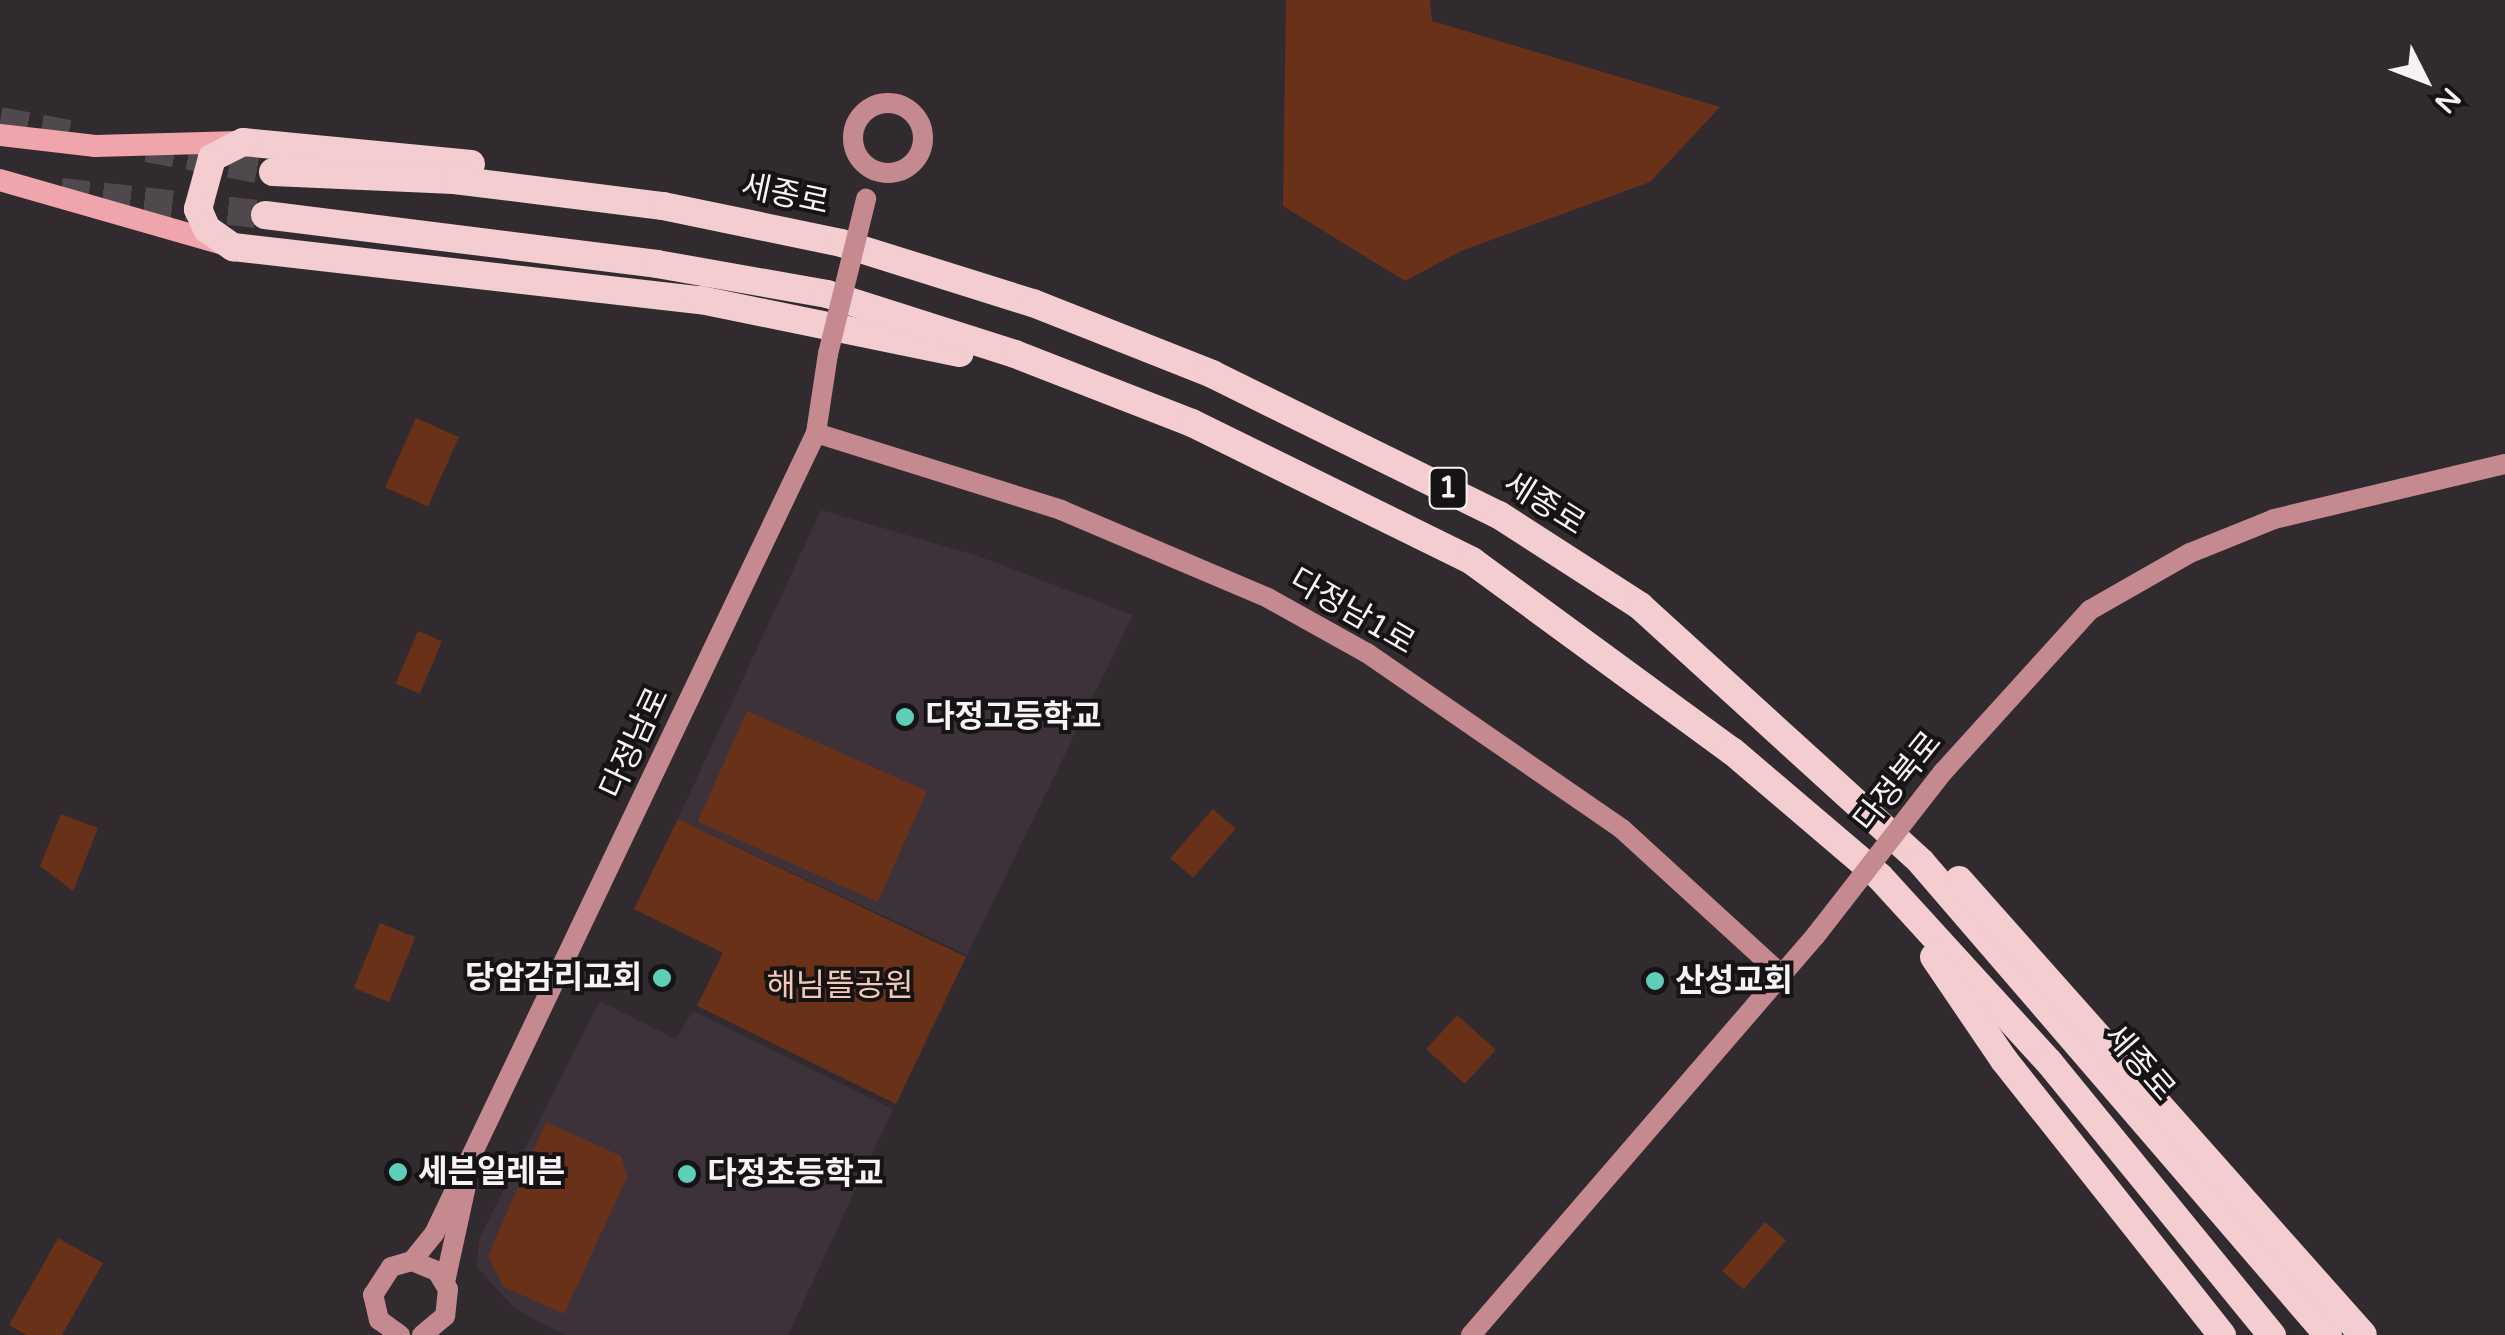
<!DOCTYPE html>
<meta charset="utf-8">
<style>
body{margin:0}
#map{position:relative;width:2505px;height:1335px;overflow:hidden;background:#312a2e;font-family:"Varela Round","Noto Sans KR",sans-serif}
div>[style]{position:absolute}
.built>*{inset:0;background:#3e323a}
.green>*{inset:0;background:#693218;transform-origin:0 0}
.highway-tunnel>*{height:28px;margin-top:-14px;transform-origin:0;background:repeating-linear-gradient(90deg,#4f484c 0 28px,transparent 0 42px)}
.secondary>*{height:20px;margin:-10px;padding:0 10px;transform-origin:10px;border-radius:10px;background:#c58a90}
.secondary>.ring{margin:-10px;padding:0;box-sizing:content-box;background:none;border:20px solid #c58a90;border-radius:50%}
.primary>*{height:22px;margin:-11px;padding:0 11px;transform-origin:11px;border-radius:11px;background:#f0a4ac}
.highway>*{height:28px;margin:-14px;padding:0 14px;transform-origin:14px;border-radius:14px;background:#f3cdd0}
.secondary-bridge>*{height:20px;margin:-10px;padding:0 10px;transform-origin:10px;border-radius:10px;background:#c58a90}
.dots>*{width:28px;height:28px;translate:-50% -50%;box-sizing:border-box;border:5px solid #161315;border-radius:50%}
span{translate:-50% -50%;white-space:nowrap;text-align:center;line-height:1.15;-webkit-text-stroke:8px #161315;paint-order:stroke}
.shield-label span{padding:2px 8px;background:#161315;border:2px solid;border-radius:8px;-webkit-text-stroke-width:0}
.shield-label{font-size:30px;color:#f7f2f5;font-weight:700}
.street-label{font-size:32px;color:#f7f2f5}
.poi-label{font-size:32px;color:#f7f2f5;font-weight:700}
.left{translate:0 -50%;text-align:left}
.right{translate:-100% -50%;text-align:right}
.park-label{font-size:32px;color:#f3c9b6}
.north{position:absolute;left:2375px;top:30px;width:100px;height:100px;-webkit-text-stroke:8px #161315;paint-order:stroke;rotate:132deg;font-size:28px;font-weight:700;line-height:40px;text-align:center;color:#f7f2f5}
.north::after{content:'';display:block;margin:auto;width:35px;height:45px;background:#f7f2f5;clip-path:polygon(50% 0,100% 100%,50% 72%,0 100%)}
</style>
<div id="map">
<div class="built">
<i style="clip-path:polygon(821px 510px,978px 556px,1133px 615px,967px 955px,678px 819px)"></i>
<i style="clip-path:polygon(600px 1001px,676px 1039px,693px 1011px,893px 1109px,788px 1335px,564px 1335px,514px 1308px,477px 1267px,479px 1239px)"></i>
</div>
<div class="green">
<i style="clip-path:polygon(1286px 0,1430px 0,1432px 21px,1720px 107px,1650px 182px,1461px 251px,1405px 281px,1283px 206px)"></i>
<i style="left:416px;top:418px;width:47px;height:76px;rotate:24deg"></i>
<i style="left:418px;top:631px;width:26px;height:57px;rotate:23deg"></i>
<i style="left:747px;top:711px;width:197px;height:121px;rotate:24deg"></i>
<i style="left:1213px;top:809px;width:30px;height:65px;rotate:41deg"></i>
<i style="clip-path:polygon(61px 814px,98px 828px,73px 891px,40px 866px)"></i>
<i style="clip-path:polygon(678px 819px,966px 957px,896px 1104px,697px 1006px,723px 953px,634px 909px)"></i>
<i style="left:380px;top:923px;width:38px;height:70px;rotate:22deg"></i>
<i style="left:1457px;top:1015px;width:52px;height:46px;rotate:42deg"></i>
<i style="clip-path:polygon(546px 1122px,621px 1156px,627px 1177px,564px 1314px,504px 1287px,488px 1256px)"></i>
<i style="left:1765px;top:1222px;width:28px;height:65px;rotate:41deg"></i>
<i style="clip-path:polygon(58px 1238px,103px 1263px,62px 1335px,26px 1335px,9px 1325px)"></i>
</div>
<div class="highway-tunnel">
<i style="left:0;top:121px;width:76px;rotate:10.6deg"></i>
<i style="left:147px;top:148px;width:128px;rotate:10.8deg"></i>
<i style="left:61px;top:192px;width:205px;rotate:6.4deg"></i>
</div>
<div class="secondary">
<i class="ring" style="left:853px;top:103px;width:50px;height:50px"></i>
<i style="left:816px;top:433px;width:257px;rotate:17.4deg"></i>
<i style="left:1061px;top:510px;width:225px;rotate:23deg"></i>
<i style="left:1268px;top:598px;width:113px;rotate:29.1deg"></i>
<i style="left:1367px;top:653px;width:310px;rotate:34.6deg"></i>
<i style="left:1622px;top:829px;width:218px;rotate:42.4deg"></i>
<i style="left:1943px;top:772px;width:219px;rotate:-47.8deg"></i>
<i style="left:2090px;top:610px;width:115px;rotate:-29.7deg"></i>
<i style="left:2190px;top:553px;width:91px;rotate:-22deg"></i>
<i style="left:2274px;top:519px;width:237px;rotate:-13.4deg"></i>
<i style="left:412px;top:1261px;width:35px;rotate:-51deg"></i>
<i style="left:434px;top:1234px;width:887px;rotate:-64.5deg"></i>
<i style="left:816px;top:433px;width:80px;rotate:-81.4deg"></i>
<i style="left:445px;top:1282px;width:98px;rotate:-77.7deg"></i>
<i style="left:400px;top:1335px;width:26px;rotate:-144deg"></i>
<i style="left:379px;top:1320px;width:26px;rotate:-103deg"></i>
<i style="left:373px;top:1295px;width:33px;rotate:-57deg"></i>
<i style="left:391px;top:1267px;width:22px;rotate:-16deg"></i>
<i style="left:412px;top:1261px;width:27px;rotate:22deg"></i>
<i style="left:437px;top:1271px;width:21px;rotate:59deg"></i>
<i style="left:448px;top:1289px;width:27px;rotate:96deg"></i>
<i style="left:445px;top:1316px;width:30px;rotate:140deg"></i>
<i style="left:1471px;top:1335px;width:528px;rotate:-49.22deg"></i>
</div>
<div class="primary">
<i style="left:0;top:135px;width:96px;rotate:6.6deg"></i>
<i style="left:95px;top:146px;width:145px;rotate:-1.6deg"></i>
<i style="left:0;top:180px;width:232px;rotate:16deg"></i>
</div>
<div class="highway">
<i style="left:471px;top:164px;width:229px;rotate:-174.5deg"></i>
<i style="left:243px;top:142px;width:35px;rotate:153deg"></i>
<i style="left:212px;top:158px;width:53px;rotate:105.4deg"></i>
<i style="left:198px;top:209px;width:22px;rotate:66deg"></i>
<i style="left:207px;top:229px;width:32px;rotate:35deg"></i>
<i style="left:233px;top:247px;width:471px;rotate:6.5deg"></i>
<i style="left:701px;top:300px;width:264px;rotate:11.6deg"></i>
<i style="left:273px;top:172px;width:181px;rotate:2.5deg"></i>
<i style="left:454px;top:180px;width:211px;rotate:7.1deg"></i>
<i style="left:663px;top:206px;width:182px;rotate:11.7deg"></i>
<i style="left:841px;top:243px;width:201px;rotate:17.4deg"></i>
<i style="left:1033px;top:303px;width:193px;rotate:21.6deg"></i>
<i style="left:1212px;top:374px;width:320px;rotate:26.2deg"></i>
<i style="left:1499px;top:515px;width:168px;rotate:32.8deg"></i>
<i style="left:1640px;top:606px;width:380px;rotate:42.3deg"></i>
<i style="left:1921px;top:862px;width:624px;rotate:49.29deg"></i>
<i style="left:265px;top:215px;width:395px;rotate:7.1deg"></i>
<i style="left:657px;top:264px;width:173px;rotate:10deg"></i>
<i style="left:827px;top:294px;width:197px;rotate:17.7deg"></i>
<i style="left:1015px;top:354px;width:190px;rotate:21.3deg"></i>
<i style="left:1192px;top:423px;width:312px;rotate:26.2deg"></i>
<i style="left:1472px;top:561px;width:322px;rotate:36.2deg"></i>
<i style="left:1732px;top:751px;width:194px;rotate:40.4deg"></i>
<i style="left:1880px;top:877px;width:251px;rotate:47.6deg"></i>
<i style="left:2049px;top:1062px;width:353px;rotate:50.8deg"></i>
<i style="left:1959px;top:880px;width:608px;rotate:48.4deg"></i>
<i style="left:1934px;top:957px;width:125px;rotate:55.8deg"></i>
<i style="left:2004px;top:1060px;width:351px;rotate:51.6deg"></i>
</div>
<div class="secondary-bridge">
<i style="left:828px;top:354px;width:160px;rotate:-76.2deg"></i>
<i style="left:1816px;top:935px;width:207px;rotate:-52.1deg"></i>
</div>
<div class="dots">
<i style="left:905px;top:717px;background:#5dceb9"></i>
<i style="left:662px;top:978px;background:#5dceb9"></i>
<i style="left:1655px;top:981px;background:#5dceb9"></i>
<i style="left:398px;top:1172px;background:#5dceb9"></i>
<i style="left:687px;top:1174px;background:#5dceb9"></i>
</div>
<div class="shield-label">
<span style="left:1448px;top:488px">1</span>
</div>
<div class="street-label">
<span style="left:785px;top:195px;rotate:12deg">세종로</span>
<span style="left:1544px;top:504px;rotate:32deg">세종로</span>
<span style="left:1352px;top:612px;rotate:30deg">다정남1로</span>
<span style="left:635px;top:743px;rotate:-65deg">다정남로</span>
<span style="left:1898px;top:782px;rotate:-51deg">다정북로</span>
<span style="left:2139px;top:1063px;rotate:49deg">세종로</span>
</div>
<div class="poi-label">
<span class="left" style="left:925px;top:717px">다정고등학교</span>
<span class="right" style="left:642px;top:978px">당암감리교회</span>
<span class="left" style="left:1675px;top:981px">산성교회</span>
<span class="left" style="left:418px;top:1172px">세븐일레븐</span>
<span class="left" style="left:707px;top:1174px">다정초등학교</span>
</div>
<div class="park-label">
<span style="left:840px;top:986px">해님뜰공원</span>
</div>
<div class="north">N</div>
</div>
